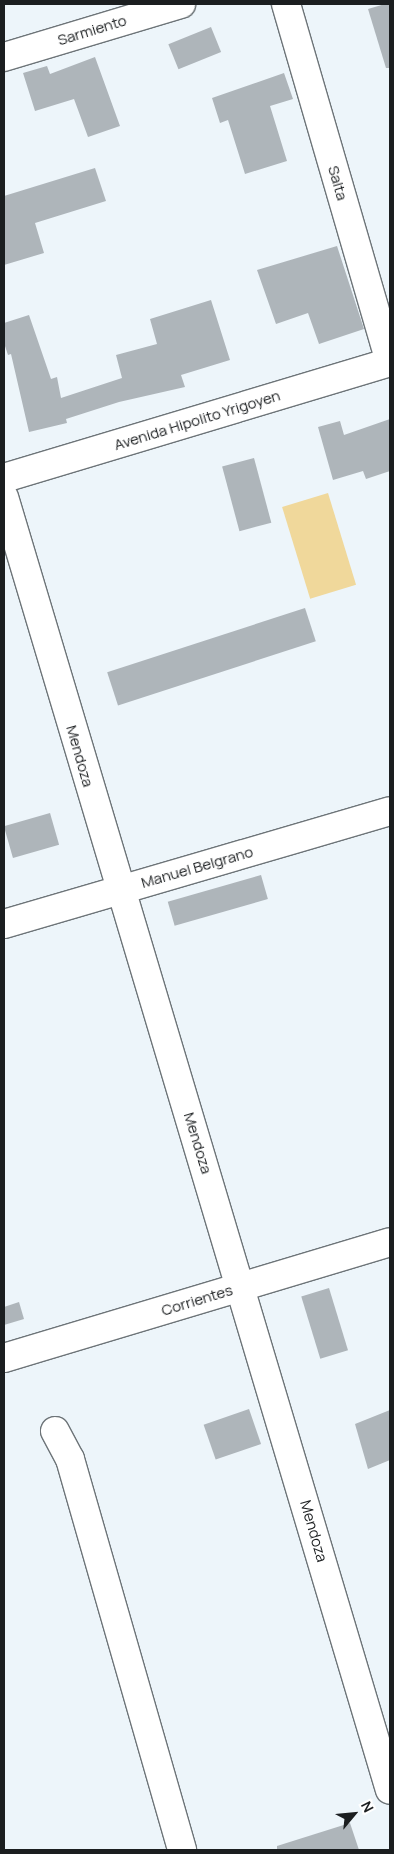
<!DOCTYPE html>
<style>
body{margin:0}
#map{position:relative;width:394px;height:1854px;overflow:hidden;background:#edf5fa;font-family:Manrope,sans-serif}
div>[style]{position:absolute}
.green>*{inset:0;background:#f0d89b;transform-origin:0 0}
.building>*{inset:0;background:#aeb5ba;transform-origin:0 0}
.roads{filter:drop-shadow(1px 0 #6d7478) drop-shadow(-1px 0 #6d7478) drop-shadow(0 1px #6d7478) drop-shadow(0 -1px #6d7478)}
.minor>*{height:28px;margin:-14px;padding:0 14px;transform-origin:14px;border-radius:14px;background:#fff}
span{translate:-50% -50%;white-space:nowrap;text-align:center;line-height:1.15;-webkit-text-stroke:5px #fff;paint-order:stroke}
.street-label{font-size:15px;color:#1b1e20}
.frame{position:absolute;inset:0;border:5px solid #1b1e20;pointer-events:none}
.north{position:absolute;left:329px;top:1789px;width:50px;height:50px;-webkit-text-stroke:4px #fff;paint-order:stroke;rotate:62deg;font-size:14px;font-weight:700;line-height:20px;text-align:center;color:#1b1e20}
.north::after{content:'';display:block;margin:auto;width:18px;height:22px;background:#1b1e20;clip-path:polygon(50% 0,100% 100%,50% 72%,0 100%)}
</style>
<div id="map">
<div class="green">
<i style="left:328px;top:493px;width:96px;height:48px;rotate:73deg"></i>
</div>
<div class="building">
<i style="clip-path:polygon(385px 4px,390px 4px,390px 68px,386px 68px,368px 9px)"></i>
<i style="left:211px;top:27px;width:27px;height:46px;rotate:68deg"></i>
<i style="clip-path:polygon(95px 57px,120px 126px,88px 137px,74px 99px,35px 111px,23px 73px,47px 66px,50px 74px)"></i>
<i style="clip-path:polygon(284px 73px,293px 99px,270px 106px,287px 161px,245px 174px,228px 120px,220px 123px,212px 98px)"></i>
<i style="clip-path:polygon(95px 168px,106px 201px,35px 223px,44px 253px,4px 265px,4px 196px)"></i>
<i style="clip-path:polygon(337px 246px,364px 329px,319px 344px,308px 313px,276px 324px,257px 270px)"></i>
<i style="clip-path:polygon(211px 300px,230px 360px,181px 375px,185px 387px,119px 402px,66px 419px,67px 423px,29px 432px,11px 354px,8px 355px,4px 343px,4px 323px,29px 315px,51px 379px,57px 377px,61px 398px,122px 378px,116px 355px,157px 344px,150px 319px)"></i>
<i style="clip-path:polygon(390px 419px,390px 471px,366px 479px,363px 471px,333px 480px,318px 427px,340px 421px,344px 435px)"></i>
<i style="left:254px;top:458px;width:67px;height:33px;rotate:75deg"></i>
<i style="left:305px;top:608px;width:35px;height:208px;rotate:72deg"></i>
<i style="left:50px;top:813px;width:33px;height:48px;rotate:74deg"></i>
<i style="left:261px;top:875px;width:25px;height:97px;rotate:74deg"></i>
<i style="left:329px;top:1288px;width:65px;height:29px;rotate:73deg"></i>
<i style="clip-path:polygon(19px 1302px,24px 1319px,4px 1325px,4px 1307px)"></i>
<i style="left:249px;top:1409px;width:37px;height:48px;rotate:71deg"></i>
<i style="clip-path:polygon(390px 1410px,390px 1460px,368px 1469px,355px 1424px)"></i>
<i style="clip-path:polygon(350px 1823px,359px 1850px,277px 1850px,277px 1846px)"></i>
</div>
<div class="roads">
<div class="minor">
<i style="left:286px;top:4px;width:373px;rotate:73.8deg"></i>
<i style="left:4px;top:57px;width:185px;rotate:-16.7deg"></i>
<i style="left:4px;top:478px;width:403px;rotate:-16.7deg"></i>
<i style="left:4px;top:497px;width:1349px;rotate:73.38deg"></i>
<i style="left:4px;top:924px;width:402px;rotate:-16.3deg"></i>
<i style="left:4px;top:1358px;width:403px;rotate:-16.7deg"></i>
<i style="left:55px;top:1431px;width:32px;rotate:62deg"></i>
<i style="left:70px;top:1459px;width:407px;rotate:74deg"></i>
</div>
</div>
<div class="street-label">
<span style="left:92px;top:30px;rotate:-17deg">Sarmiento</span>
<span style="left:338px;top:183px;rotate:74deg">Salta</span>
<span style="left:197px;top:420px;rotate:-17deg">Avenida Hipolito Yrigoyen</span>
<span style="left:80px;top:756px;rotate:74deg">Mendoza</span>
<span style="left:197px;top:867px;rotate:-16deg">Manuel Belgrano</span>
<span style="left:198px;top:1143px;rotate:73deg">Mendoza</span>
<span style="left:197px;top:1300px;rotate:-17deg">Corrientes</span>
<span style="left:314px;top:1531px;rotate:74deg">Mendoza</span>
</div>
<div class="frame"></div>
<div class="north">N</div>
</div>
